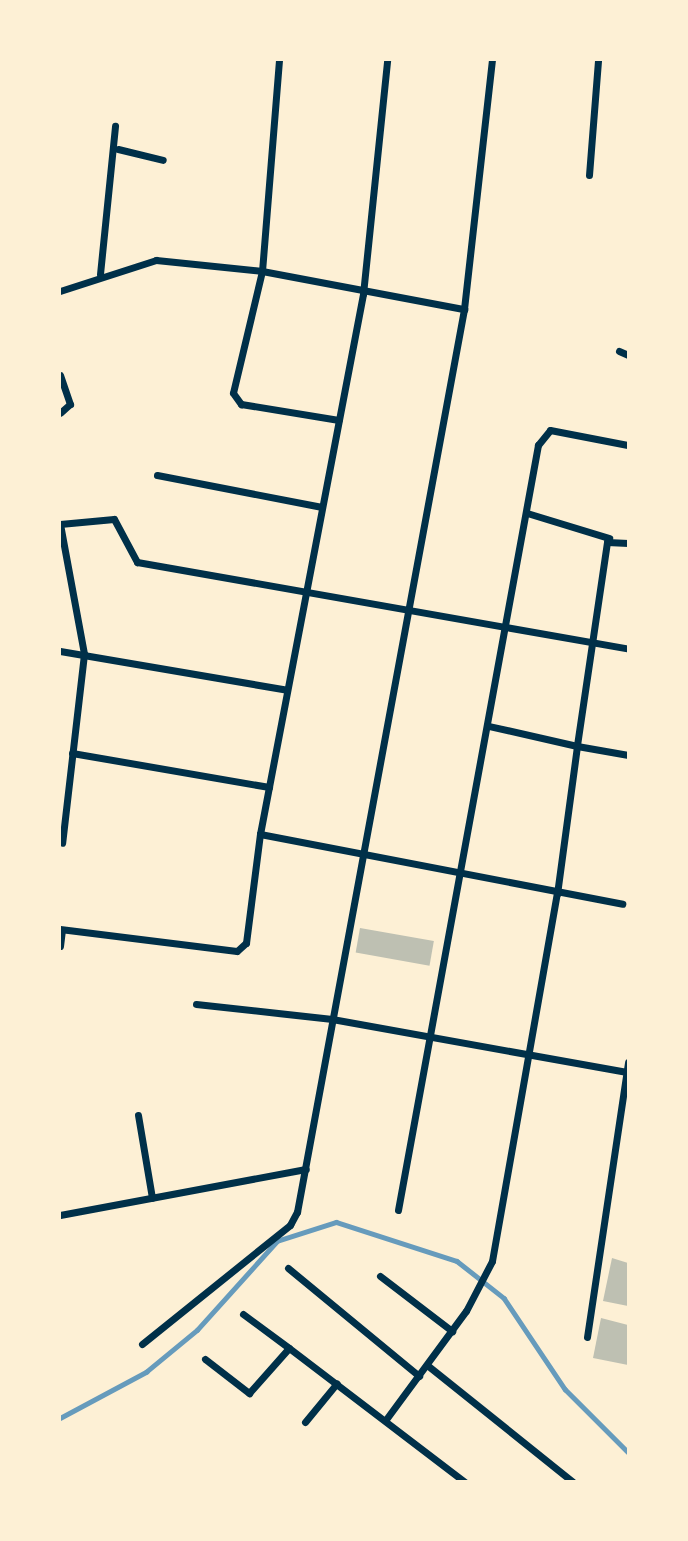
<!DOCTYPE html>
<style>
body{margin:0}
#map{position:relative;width:688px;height:1541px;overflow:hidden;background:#fdf0d5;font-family:"Fira Sans Condensed",sans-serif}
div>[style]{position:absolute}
.stream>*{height:4.5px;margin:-2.25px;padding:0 2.25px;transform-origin:2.25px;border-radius:2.25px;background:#669bbc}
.building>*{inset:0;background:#bec0b2;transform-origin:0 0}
.minor>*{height:7px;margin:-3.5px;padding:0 3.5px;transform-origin:3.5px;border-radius:3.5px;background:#003049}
span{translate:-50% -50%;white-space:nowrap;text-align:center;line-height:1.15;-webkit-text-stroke:7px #fdf0d5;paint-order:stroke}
.frame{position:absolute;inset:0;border:61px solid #fdf0d5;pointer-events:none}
</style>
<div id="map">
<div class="stream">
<i style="left:60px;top:1418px;width:98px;rotate:-28.1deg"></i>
<i style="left:146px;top:1372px;width:66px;rotate:-39.5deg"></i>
<i style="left:197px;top:1330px;width:120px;rotate:-48deg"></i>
<i style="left:277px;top:1241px;width:62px;rotate:-17.9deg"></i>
<i style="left:336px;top:1222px;width:127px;rotate:17.9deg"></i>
<i style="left:457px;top:1261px;width:60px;rotate:38.2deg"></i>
<i style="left:504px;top:1298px;width:110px;rotate:56.2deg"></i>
<i style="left:565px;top:1389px;width:89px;rotate:45deg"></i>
</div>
<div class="building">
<i style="left:360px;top:928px;width:75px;height:25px;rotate:10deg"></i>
<i style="clip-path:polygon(612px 1258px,628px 1263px,628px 1306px,603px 1301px)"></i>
<i style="clip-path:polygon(601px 1318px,628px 1325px,628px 1365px,593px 1358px)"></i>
</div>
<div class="minor">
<i style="left:279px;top:60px;width:212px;rotate:94.6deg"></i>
<i style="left:262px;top:271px;width:125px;rotate:103.4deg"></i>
<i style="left:233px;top:393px;width:14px;rotate:54deg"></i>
<i style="left:241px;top:404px;width:99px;rotate:9.3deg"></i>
<i style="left:118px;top:149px;width:46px;rotate:13.7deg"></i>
<i style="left:589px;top:175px;width:115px;rotate:-85.5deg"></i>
<i style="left:100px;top:274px;width:149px;rotate:-84.2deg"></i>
<i style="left:60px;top:291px;width:101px;rotate:-17.9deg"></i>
<i style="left:156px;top:260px;width:107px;rotate:5.9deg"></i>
<i style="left:262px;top:271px;width:206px;rotate:10.7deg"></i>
<i style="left:619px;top:351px;width:10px;rotate:24deg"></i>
<i style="left:60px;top:375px;width:31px;rotate:71deg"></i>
<i style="left:70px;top:404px;width:13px;rotate:138deg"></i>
<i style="left:157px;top:475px;width:168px;rotate:11deg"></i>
<i style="left:527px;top:513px;width:86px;rotate:17deg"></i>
<i style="left:60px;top:524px;width:54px;rotate:-5.3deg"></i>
<i style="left:114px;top:519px;width:49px;rotate:61.9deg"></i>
<i style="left:137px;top:562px;width:499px;rotate:10deg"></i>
<i style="left:60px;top:524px;width:132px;rotate:79.5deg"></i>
<i style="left:84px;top:654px;width:190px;rotate:96.6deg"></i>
<i style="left:628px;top:543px;width:21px;rotate:-177deg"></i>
<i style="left:607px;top:542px;width:206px;rotate:98.4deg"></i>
<i style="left:577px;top:746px;width:52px;rotate:10deg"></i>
<i style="left:60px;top:651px;width:230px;rotate:9.7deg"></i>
<i style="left:72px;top:753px;width:200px;rotate:9.8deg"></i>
<i style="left:260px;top:834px;width:369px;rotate:10.9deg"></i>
<i style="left:60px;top:929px;width:178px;rotate:7.1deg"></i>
<i style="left:237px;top:951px;width:12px;rotate:-42deg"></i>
<i style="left:246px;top:943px;width:110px;rotate:-82.7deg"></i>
<i style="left:260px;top:834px;width:550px;rotate:-79.2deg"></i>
<i style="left:363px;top:294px;width:235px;rotate:-84.1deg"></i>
<i style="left:60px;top:946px;width:16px;rotate:-83deg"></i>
<i style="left:196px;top:1004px;width:137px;rotate:6.3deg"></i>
<i style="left:332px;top:1019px;width:301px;rotate:10.2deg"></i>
<i style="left:138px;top:1115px;width:84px;rotate:80.4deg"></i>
<i style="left:398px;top:1210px;width:778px;rotate:-79.63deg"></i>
<i style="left:538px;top:445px;width:19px;rotate:-51deg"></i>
<i style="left:550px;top:430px;width:79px;rotate:10.9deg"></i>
<i style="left:60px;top:1215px;width:250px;rotate:-10.6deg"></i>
<i style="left:288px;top:1268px;width:170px;rotate:39.5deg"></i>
<i style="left:380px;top:1276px;width:91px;rotate:37.4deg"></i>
<i style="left:243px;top:1314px;width:57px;rotate:36.5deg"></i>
<i style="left:587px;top:1337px;width:278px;rotate:-81.5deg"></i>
<i style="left:142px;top:1344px;width:190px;rotate:-38.8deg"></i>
<i style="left:290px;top:1225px;width:15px;rotate:-62deg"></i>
<i style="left:297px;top:1212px;width:918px;rotate:-79.52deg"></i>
<i style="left:464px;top:309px;width:251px;rotate:-83.6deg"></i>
<i style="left:205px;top:1359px;width:56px;rotate:37.7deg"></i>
<i style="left:249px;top:1393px;width:60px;rotate:-48.4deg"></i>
<i style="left:289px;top:1348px;width:221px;rotate:37.3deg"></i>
<i style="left:427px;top:1365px;width:187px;rotate:38.7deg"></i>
<i style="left:387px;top:1418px;width:133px;rotate:-53.6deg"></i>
<i style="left:466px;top:1311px;width:56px;rotate:-62.5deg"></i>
<i style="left:492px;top:1261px;width:373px;rotate:-80deg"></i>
<i style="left:557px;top:894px;width:149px;rotate:-82.3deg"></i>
<i style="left:577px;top:746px;width:90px;rotate:-167.2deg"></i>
<i style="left:305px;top:1422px;width:50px;rotate:-50.6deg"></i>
</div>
<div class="frame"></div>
</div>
